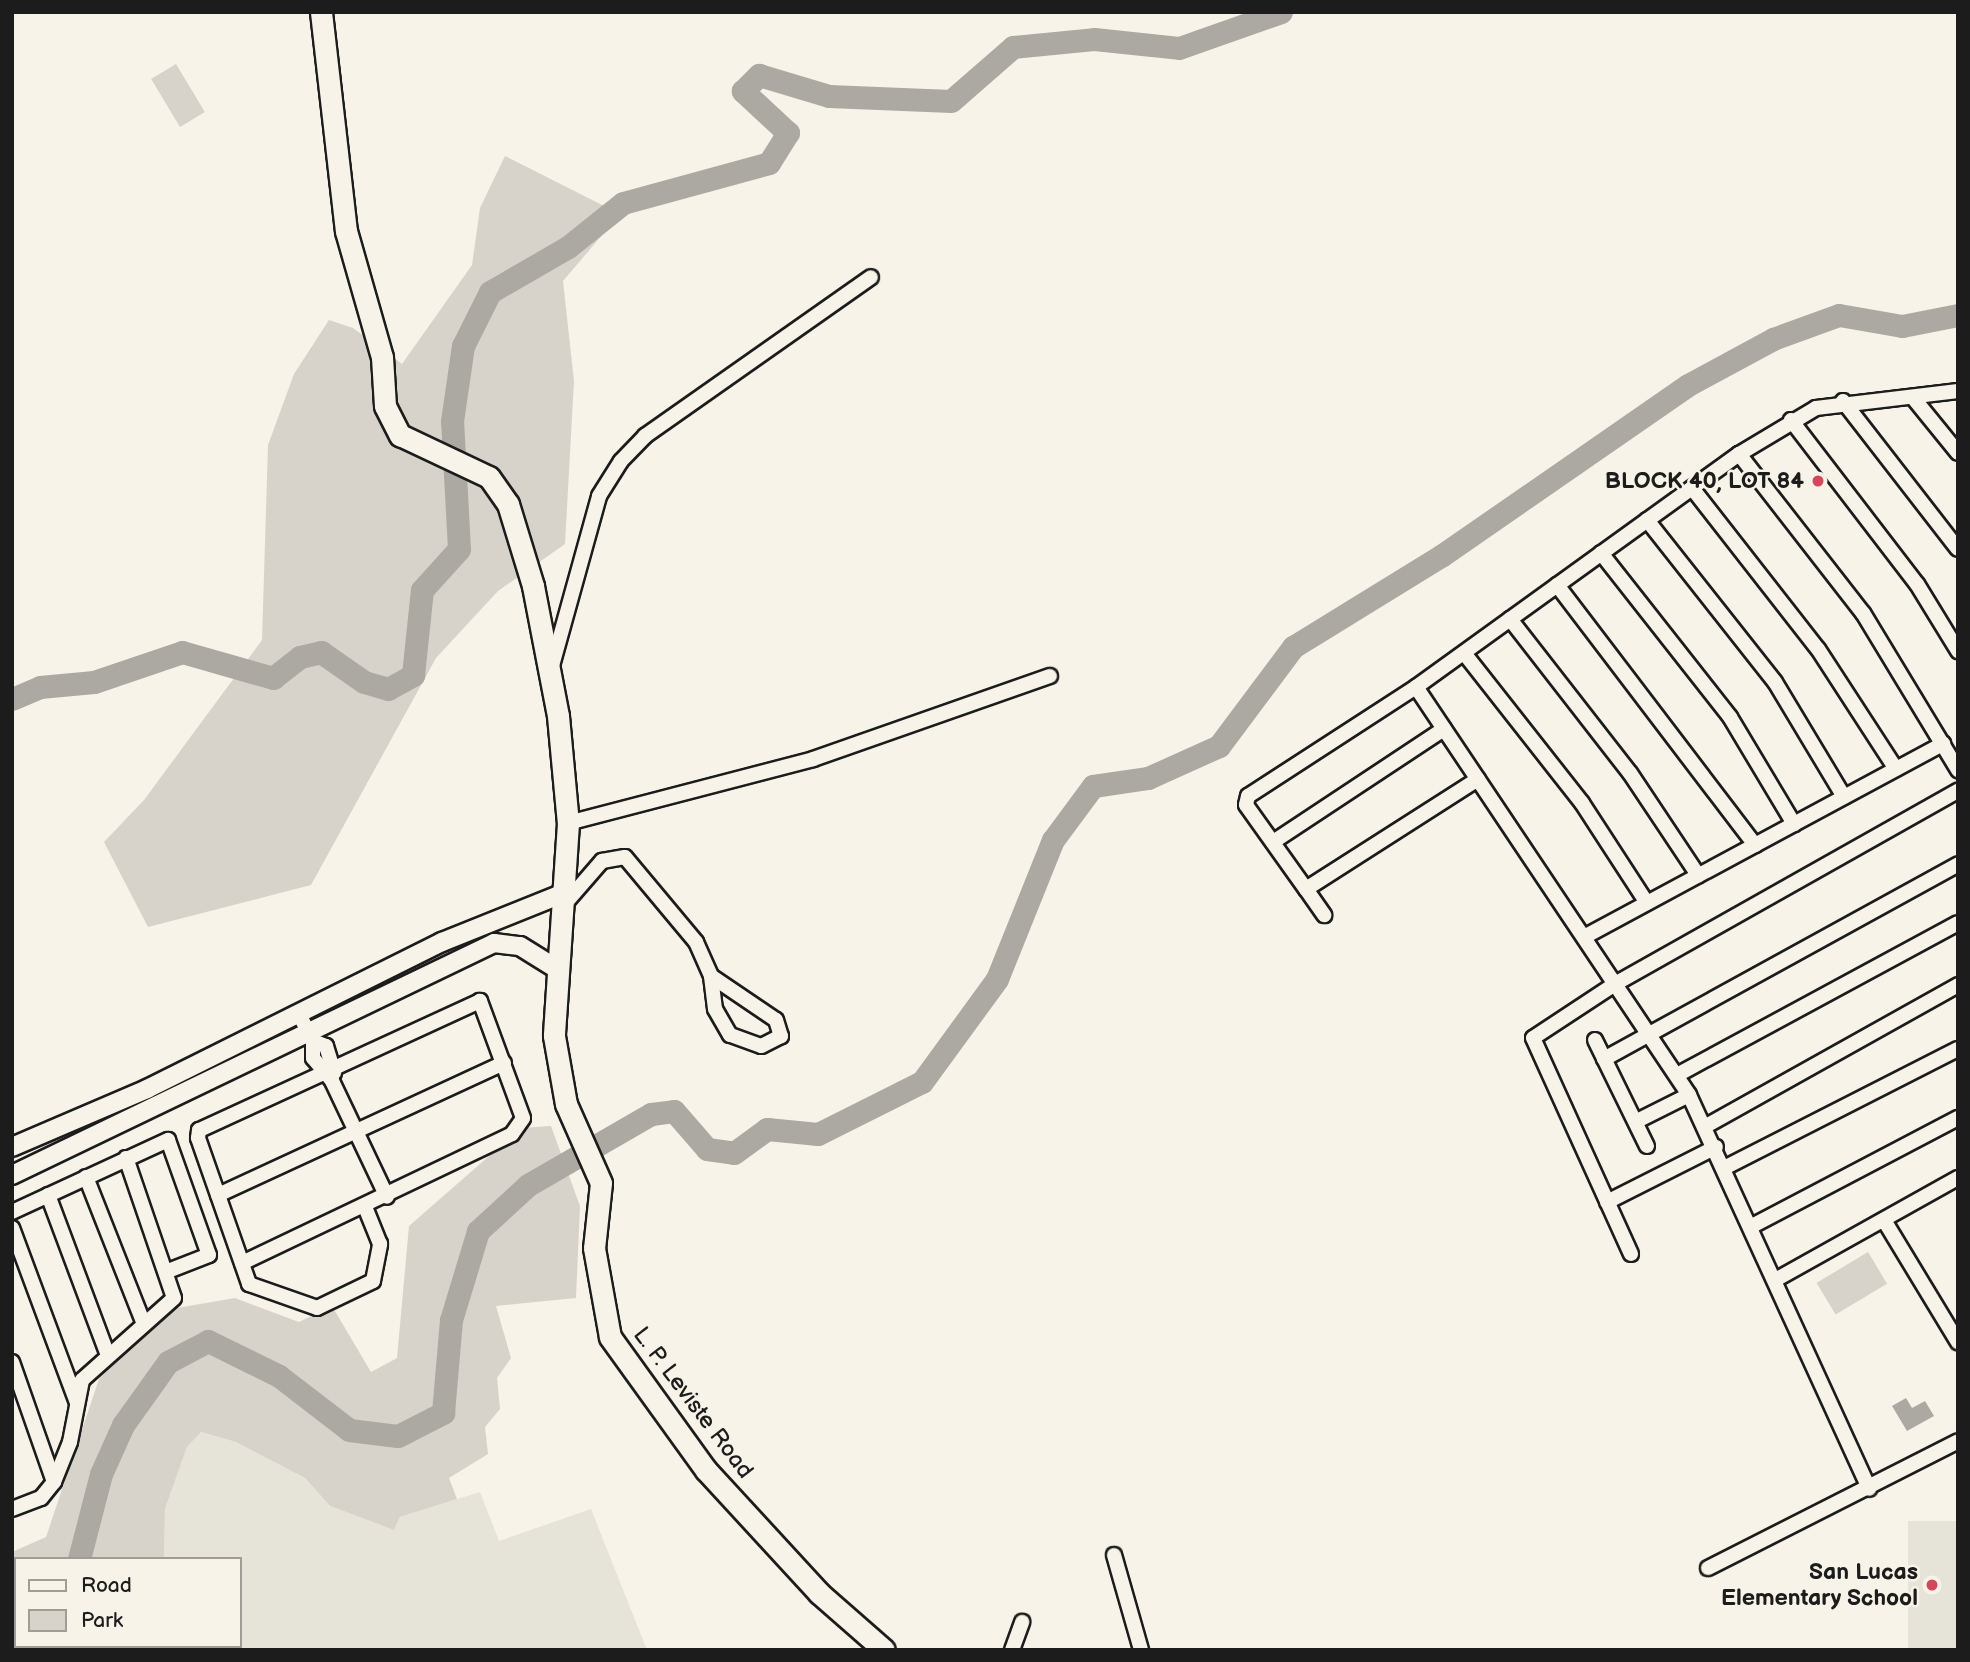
<!DOCTYPE html>
<style>
body{margin:0}
#map{position:relative;width:1970px;height:1662px;overflow:hidden;background:#f7f3e8;font-family:"Balsamiq Sans",sans-serif}
div>[style]{position:absolute}
.built>*{inset:0;background:#e6e3d9;transform-origin:0 0}
.green>*{inset:0;background:#d7d3cb;transform-origin:0 0}
.water>*{inset:0;background:#aca9a2}
.river>*{height:23px;margin:-11.5px;padding:0 11.5px;transform-origin:11.5px;border-radius:11.5px;background:#aca9a2}
.roads{filter:drop-shadow(2px 0 #1c1c1c) drop-shadow(-2px 0 #1c1c1c) drop-shadow(0 2px #1c1c1c) drop-shadow(0 -2px #1c1c1c)}
.minor>*{height:14px;margin:-7px;padding:0 7px;transform-origin:7px;border-radius:7px;background:#f7f3e8}
.tertiary>*{height:18px;margin:-9px;padding:0 9px;transform-origin:9px;border-radius:9px;background:#f7f3e8}
.secondary>*{height:21px;margin:-10.5px;padding:0 10.5px;transform-origin:10.5px;border-radius:10.5px;background:#f7f3e8}
.dots>*{width:19px;height:19px;translate:-50% -50%;box-sizing:border-box;border:4px solid #f7f3e8;border-radius:50%}
span{translate:-50% -50%;white-space:nowrap;text-align:center;line-height:1.15;-webkit-text-stroke:5px #f7f3e8;paint-order:stroke}
.poi-label{font-size:23px;color:#1c1c1c;font-weight:700}
.right{translate:-100% -50%;text-align:right}
.street-label{font-size:23px;color:#1c1c1c}
.frame{position:absolute;inset:0;border:14px solid #1c1c1c;pointer-events:none}
.legend{position:absolute;left:14px;top:1557px;width:228px;height:91px;box-sizing:border-box;background:#f7f3e8;border:2px solid #9f9d96;margin:0;padding:9px 12px;list-style:none;font-size:21px;color:#1c1c1c}
.legend li{display:flex;align-items:center;gap:14px;height:35px}
.legend b{width:35px;border:2px solid #9f9d96}
</style>
<div id="map">
<div class="built">
<i style="clip-path:polygon(201px 1432px,236px 1442px,305px 1478px,330px 1506px,394px 1530px,400px 1517px,480px 1492px,499px 1541px,591px 1509px,647px 1650px,164px 1650px,240px 1646px,240px 1559px,164px 1559px,165px 1509px,187px 1447px)"></i>
<i style="left:1908px;top:1521px;width:50px;height:129px"></i>
</div>
<div class="green">
<i style="left:176px;top:64px;width:56px;height:29px;rotate:59deg"></i>
<i style="clip-path:polygon(505px 156px,620px 214px,563px 281px,574px 381px,565px 544px,498px 591px,436px 658px,311px 885px,148px 927px,104px 842px,144px 800px,262px 640px,268px 445px,294px 374px,329px 320px,353px 328px,402px 364px,472px 265px,480px 208px)"></i>
<i style="clip-path:polygon(551px 1126px,580px 1206px,576px 1298px,496px 1306px,511px 1358px,497px 1378px,500px 1409px,485px 1427px,488px 1454px,449px 1478px,457px 1499px,400px 1517px,394px 1530px,330px 1506px,305px 1478px,236px 1442px,201px 1432px,187px 1447px,165px 1509px,164px 1559px,16px 1559px,16px 1646px,164px 1650px,12px 1650px,12px 1552px,46px 1537px,99px 1379px,131px 1346px,177px 1308px,235px 1298px,299px 1322px,332px 1306px,371px 1372px,397px 1358px,409px 1226px,521px 1128px)"></i>
<i style="left:1868px;top:1252px;width:37px;height:60px;rotate:59deg"></i>
</div>
<div class="water">
<i style="clip-path:polygon(1906px 1398px,1912px 1408px,1925px 1401px,1934px 1416px,1907px 1431px,1892px 1406px)"></i>
</div>
<div class="river">
<i style="left:12px;top:699px;width:30px;rotate:-23deg"></i>
<i style="left:40px;top:687px;width:54px;rotate:-5.3deg"></i>
<i style="left:94px;top:682px;width:93px;rotate:-18.8deg"></i>
<i style="left:182px;top:652px;width:95px;rotate:15.9deg"></i>
<i style="left:273px;top:678px;width:34px;rotate:-38deg"></i>
<i style="left:300px;top:657px;width:22px;rotate:-13deg"></i>
<i style="left:321px;top:652px;width:52px;rotate:34.9deg"></i>
<i style="left:364px;top:682px;width:25px;rotate:16deg"></i>
<i style="left:388px;top:689px;width:29px;rotate:-29deg"></i>
<i style="left:413px;top:675px;width:85px;rotate:-84deg"></i>
<i style="left:422px;top:590px;width:55px;rotate:-47.9deg"></i>
<i style="left:459px;top:549px;width:128px;rotate:-93.1deg"></i>
<i style="left:452px;top:421px;width:76px;rotate:-81.7deg"></i>
<i style="left:463px;top:346px;width:60px;rotate:-63.4deg"></i>
<i style="left:490px;top:292px;width:90px;rotate:-30deg"></i>
<i style="left:568px;top:247px;width:70px;rotate:-38.7deg"></i>
<i style="left:623px;top:203px;width:151px;rotate:-15.3deg"></i>
<i style="left:769px;top:163px;width:36px;rotate:-58deg"></i>
<i style="left:788px;top:133px;width:62px;rotate:-137deg"></i>
<i style="left:743px;top:91px;width:23px;rotate:-45deg"></i>
<i style="left:759px;top:75px;width:73px;rotate:16.7deg"></i>
<i style="left:829px;top:96px;width:122px;rotate:2.3deg"></i>
<i style="left:951px;top:101px;width:82px;rotate:-41.1deg"></i>
<i style="left:1013px;top:47px;width:81px;rotate:-5.6deg"></i>
<i style="left:1094px;top:39px;width:85px;rotate:6deg"></i>
<i style="left:1179px;top:48px;width:108px;rotate:-19.4deg"></i>
<i style="left:79px;top:1559px;width:88px;rotate:-75.5deg"></i>
<i style="left:101px;top:1474px;width:54px;rotate:-65.8deg"></i>
<i style="left:123px;top:1425px;width:77px;rotate:-54.5deg"></i>
<i style="left:168px;top:1362px;width:45px;rotate:-27.7deg"></i>
<i style="left:208px;top:1341px;width:79px;rotate:26.2deg"></i>
<i style="left:279px;top:1376px;width:88px;rotate:37.6deg"></i>
<i style="left:349px;top:1430px;width:49px;rotate:7deg"></i>
<i style="left:398px;top:1436px;width:51px;rotate:-27.1deg"></i>
<i style="left:443px;top:1413px;width:93px;rotate:-85.1deg"></i>
<i style="left:451px;top:1320px;width:93px;rotate:-73.1deg"></i>
<i style="left:478px;top:1231px;width:68px;rotate:-42.6deg"></i>
<i style="left:528px;top:1185px;width:142px;rotate:-30deg"></i>
<i style="left:651px;top:1114px;width:23px;rotate:-7deg"></i>
<i style="left:674px;top:1111px;width:50px;rotate:49deg"></i>
<i style="left:707px;top:1149px;width:27px;rotate:8deg"></i>
<i style="left:734px;top:1153px;width:41px;rotate:-36deg"></i>
<i style="left:767px;top:1129px;width:51px;rotate:5.6deg"></i>
<i style="left:818px;top:1134px;width:116px;rotate:-26.6deg"></i>
<i style="left:922px;top:1082px;width:127px;rotate:-53.9deg"></i>
<i style="left:997px;top:979px;width:150px;rotate:-68.1deg"></i>
<i style="left:1053px;top:840px;width:67px;rotate:-53.5deg"></i>
<i style="left:1093px;top:786px;width:56px;rotate:-8.3deg"></i>
<i style="left:1148px;top:778px;width:78px;rotate:-24.3deg"></i>
<i style="left:1219px;top:746px;width:124px;rotate:-53.2deg"></i>
<i style="left:1293px;top:647px;width:174px;rotate:-31.6deg"></i>
<i style="left:1441px;top:556px;width:300px;rotate:-34.7deg"></i>
<i style="left:1688px;top:385px;width:97px;rotate:-28.4deg"></i>
<i style="left:1773px;top:339px;width:70px;rotate:-20deg"></i>
<i style="left:1839px;top:315px;width:64px;rotate:9.9deg"></i>
<i style="left:1902px;top:326px;width:57px;rotate:-11.1deg"></i>
<i style="left:13px;top:1650px;width:6px;rotate:-59deg"></i>
</div>
<div class="roads">
<div class="minor">
<i style="left:1958px;top:391px;width:143px;rotate:173.2deg"></i>
<i style="left:1816px;top:408px;width:90px;rotate:149.1deg"></i>
<i style="left:1739px;top:454px;width:202px;rotate:52.1deg"></i>
<i style="left:1863px;top:613px;width:184px;rotate:58.8deg"></i>
<i style="left:1915px;top:400px;width:68px;rotate:50.9deg"></i>
<i style="left:1843px;top:401px;width:187px;rotate:52.2deg"></i>
<i style="left:1791px;top:420px;width:207px;rotate:52.5deg"></i>
<i style="left:1917px;top:584px;width:79px;rotate:58.5deg"></i>
<i style="left:1739px;top:454px;width:398px;rotate:144.2deg"></i>
<i style="left:1416px;top:687px;width:491px;rotate:56.2deg"></i>
<i style="left:1689px;top:1095px;width:433px;rotate:65.4deg"></i>
<i style="left:1692px;top:488px;width:204px;rotate:52deg"></i>
<i style="left:1818px;top:649px;width:143px;rotate:57deg"></i>
<i style="left:1647px;top:520px;width:206px;rotate:51.7deg"></i>
<i style="left:1775px;top:682px;width:134px;rotate:59deg"></i>
<i style="left:1601px;top:553px;width:209px;rotate:51.8deg"></i>
<i style="left:1730px;top:717px;width:125px;rotate:59.1deg"></i>
<i style="left:1557px;top:585px;width:327px;rotate:52.7deg"></i>
<i style="left:1510px;top:619px;width:195px;rotate:52.1deg"></i>
<i style="left:1630px;top:773px;width:123px;rotate:56.3deg"></i>
<i style="left:1464px;top:653px;width:191px;rotate:51.8deg"></i>
<i style="left:1582px;top:803px;width:119px;rotate:57deg"></i>
<i style="left:552px;top:666px;width:176px;rotate:-74.5deg"></i>
<i style="left:599px;top:496px;width:41px;rotate:-57.8deg"></i>
<i style="left:621px;top:461px;width:35px;rotate:-46deg"></i>
<i style="left:645px;top:436px;width:276px;rotate:-35.1deg"></i>
<i style="left:1416px;top:687px;width:200px;rotate:147deg"></i>
<i style="left:1248px;top:796px;width:9px;rotate:103deg"></i>
<i style="left:1246px;top:805px;width:103px;rotate:54.5deg"></i>
<i style="left:1306px;top:889px;width:204px;rotate:-32.6deg"></i>
<i style="left:568px;top:823px;width:253px;rotate:-14.6deg"></i>
<i style="left:813px;top:759px;width:251px;rotate:-19.3deg"></i>
<i style="left:1273px;top:842px;width:205px;rotate:-33.5deg"></i>
<i style="left:1306px;top:889px;width:32px;rotate:55deg"></i>
<i style="left:563px;top:906px;width:60px;rotate:-49.1deg"></i>
<i style="left:602px;top:861px;width:23px;rotate:-10deg"></i>
<i style="left:625px;top:857px;width:111px;rotate:50.1deg"></i>
<i style="left:696px;top:942px;width:37px;rotate:66deg"></i>
<i style="left:711px;top:976px;width:78px;rotate:34.1deg"></i>
<i style="left:776px;top:1020px;width:17px;rotate:73deg"></i>
<i style="left:781px;top:1036px;width:22px;rotate:153deg"></i>
<i style="left:761px;top:1046px;width:33px;rotate:-160deg"></i>
<i style="left:730px;top:1035px;width:30px;rotate:-120deg"></i>
<i style="left:715px;top:1009px;width:33px;rotate:-97deg"></i>
<i style="left:1584px;top:937px;width:408px;rotate:-28.3deg"></i>
<i style="left:299px;top:1014px;width:30px;rotate:63deg"></i>
<i style="left:313px;top:1041px;width:17px;rotate:90deg"></i>
<i style="left:313px;top:1058px;width:30px;rotate:50deg"></i>
<i style="left:332px;top:1081px;width:128px;rotate:64.6deg"></i>
<i style="left:1595px;top:1040px;width:118px;rotate:63.9deg"></i>
<i style="left:313px;top:1041px;width:14px;rotate:21deg"></i>
<i style="left:326px;top:1046px;width:28px;rotate:73deg"></i>
<i style="left:1604px;top:1059px;width:404px;rotate:-28.8deg"></i>
<i style="left:1677px;top:1075px;width:319px;rotate:-28.4deg"></i>
<i style="left:1637px;top:1121px;width:58px;rotate:-26.6deg"></i>
<i style="left:1706px;top:1126px;width:289px;rotate:-29.2deg"></i>
<i style="left:1726px;top:1167px;width:260px;rotate:-27deg"></i>
<i style="left:86px;top:1177px;width:158px;rotate:68.5deg"></i>
<i style="left:48px;top:1195px;width:169px;rotate:69.5deg"></i>
<i style="left:218px;top:1195px;width:315px;rotate:-24.8deg"></i>
<i style="left:1607px;top:1202px;width:122px;rotate:-26.8deg"></i>
<i style="left:12px;top:1212px;width:172px;rotate:-24.8deg"></i>
<i style="left:168px;top:1140px;width:122px;rotate:70.4deg"></i>
<i style="left:209px;top:1255px;width:44px;rotate:158.7deg"></i>
<i style="left:1884px;top:1220px;width:143px;rotate:58.8deg"></i>
<i style="left:1752px;top:1226px;width:233px;rotate:-27.7deg"></i>
<i style="left:12px;top:1228px;width:187px;rotate:69.6deg"></i>
<i style="left:1631px;top:1254px;width:237px;rotate:-114.4deg"></i>
<i style="left:1533px;top:1038px;width:98px;rotate:-33.4deg"></i>
<i style="left:1615px;top:984px;width:394px;rotate:-29.4deg"></i>
<i style="left:242px;top:1263px;width:299px;rotate:-25.5deg"></i>
<i style="left:512px;top:1134px;width:19px;rotate:-55deg"></i>
<i style="left:523px;top:1118px;width:125px;rotate:-110.2deg"></i>
<i style="left:480px;top:1001px;width:309px;rotate:155.3deg"></i>
<i style="left:199px;top:1130px;width:8px;rotate:97deg"></i>
<i style="left:198px;top:1138px;width:155px;rotate:70.7deg"></i>
<i style="left:249px;top:1284px;width:72px;rotate:19.4deg"></i>
<i style="left:317px;top:1308px;width:62px;rotate:-25.7deg"></i>
<i style="left:373px;top:1281px;width:38px;rotate:-79deg"></i>
<i style="left:380px;top:1244px;width:40px;rotate:-112deg"></i>
<i style="left:1777px;top:1279px;width:207px;rotate:-29.2deg"></i>
<i style="left:12px;top:1362px;width:127px;rotate:70.7deg"></i>
<i style="left:12px;top:1509px;width:31px;rotate:-21deg"></i>
<i style="left:41px;top:1498px;width:21px;rotate:-51deg"></i>
<i style="left:54px;top:1482px;width:43px;rotate:-68.2deg"></i>
<i style="left:70px;top:1442px;width:63px;rotate:-79deg"></i>
<i style="left:82px;top:1380px;width:123px;rotate:-41.7deg"></i>
<i style="left:174px;top:1298px;width:148px;rotate:-108.9deg"></i>
<i style="left:1114px;top:1555px;width:99px;rotate:74.1deg"></i>
<i style="left:1708px;top:1568px;width:280px;rotate:-26.9deg"></i>
<i style="left:1012px;top:1650px;width:30px;rotate:-70deg"></i>
</div>
<div class="tertiary">
<i style="left:12px;top:1147px;width:147px;rotate:-23.2deg"></i>
<i style="left:147px;top:1089px;width:330px;rotate:-26.5deg"></i>
<i style="left:442px;top:942px;width:131px;rotate:-21.9deg"></i>
<i style="left:12px;top:1175px;width:535px;rotate:-25.7deg"></i>
<i style="left:494px;top:943px;width:26px;rotate:7deg"></i>
<i style="left:520px;top:946px;width:44px;rotate:31.9deg"></i>
</div>
<div class="secondary">
<i style="left:321px;top:12px;width:220px;rotate:83.5deg"></i>
<i style="left:346px;top:231px;width:131px;rotate:74.1deg"></i>
<i style="left:382px;top:357px;width:49px;rotate:86.5deg"></i>
<i style="left:385px;top:406px;width:33px;rotate:63deg"></i>
<i style="left:400px;top:435px;width:98px;rotate:25.3deg"></i>
<i style="left:489px;top:477px;width:33px;rotate:55deg"></i>
<i style="left:508px;top:504px;width:86px;rotate:73deg"></i>
<i style="left:533px;top:586px;width:132px;rotate:79.1deg"></i>
<i style="left:558px;top:716px;width:107px;rotate:84.7deg"></i>
<i style="left:568px;top:823px;width:213px;rotate:93.8deg"></i>
<i style="left:554px;top:1036px;width:69px;rotate:80deg"></i>
<i style="left:566px;top:1104px;width:86px;rotate:66.1deg"></i>
<i style="left:601px;top:1183px;width:65px;rotate:96.1deg"></i>
<i style="left:594px;top:1248px;width:90px;rotate:79.8deg"></i>
<i style="left:610px;top:1337px;width:164px;rotate:54.2deg"></i>
<i style="left:706px;top:1470px;width:167px;rotate:47.4deg"></i>
<i style="left:819px;top:1593px;width:86px;rotate:41.2deg"></i>
</div>
</div>
<div class="dots">
<i style="left:1818px;top:481px;background:#d1495b"></i>
<i style="left:1932px;top:1585px;background:#d1495b"></i>
</div>
<div class="poi-label">
<span class="right" style="left:1804px;top:481px">BLOCK 40, LOT 84</span>
<span class="right" style="left:1918px;top:1585px">San Lucas<br>Elementary School</span>
</div>
<div class="street-label">
<span style="left:693px;top:1403px;rotate:53deg">L. P. Leviste Road</span>
</div>
<div class="frame"></div>
<ul class="legend">
<li><b style="height:9px;background:#f7f3e8"></b>Road</li>
<li><b style="height:19px;background:#d7d3cb"></b>Park</li>
</ul>
</div>
